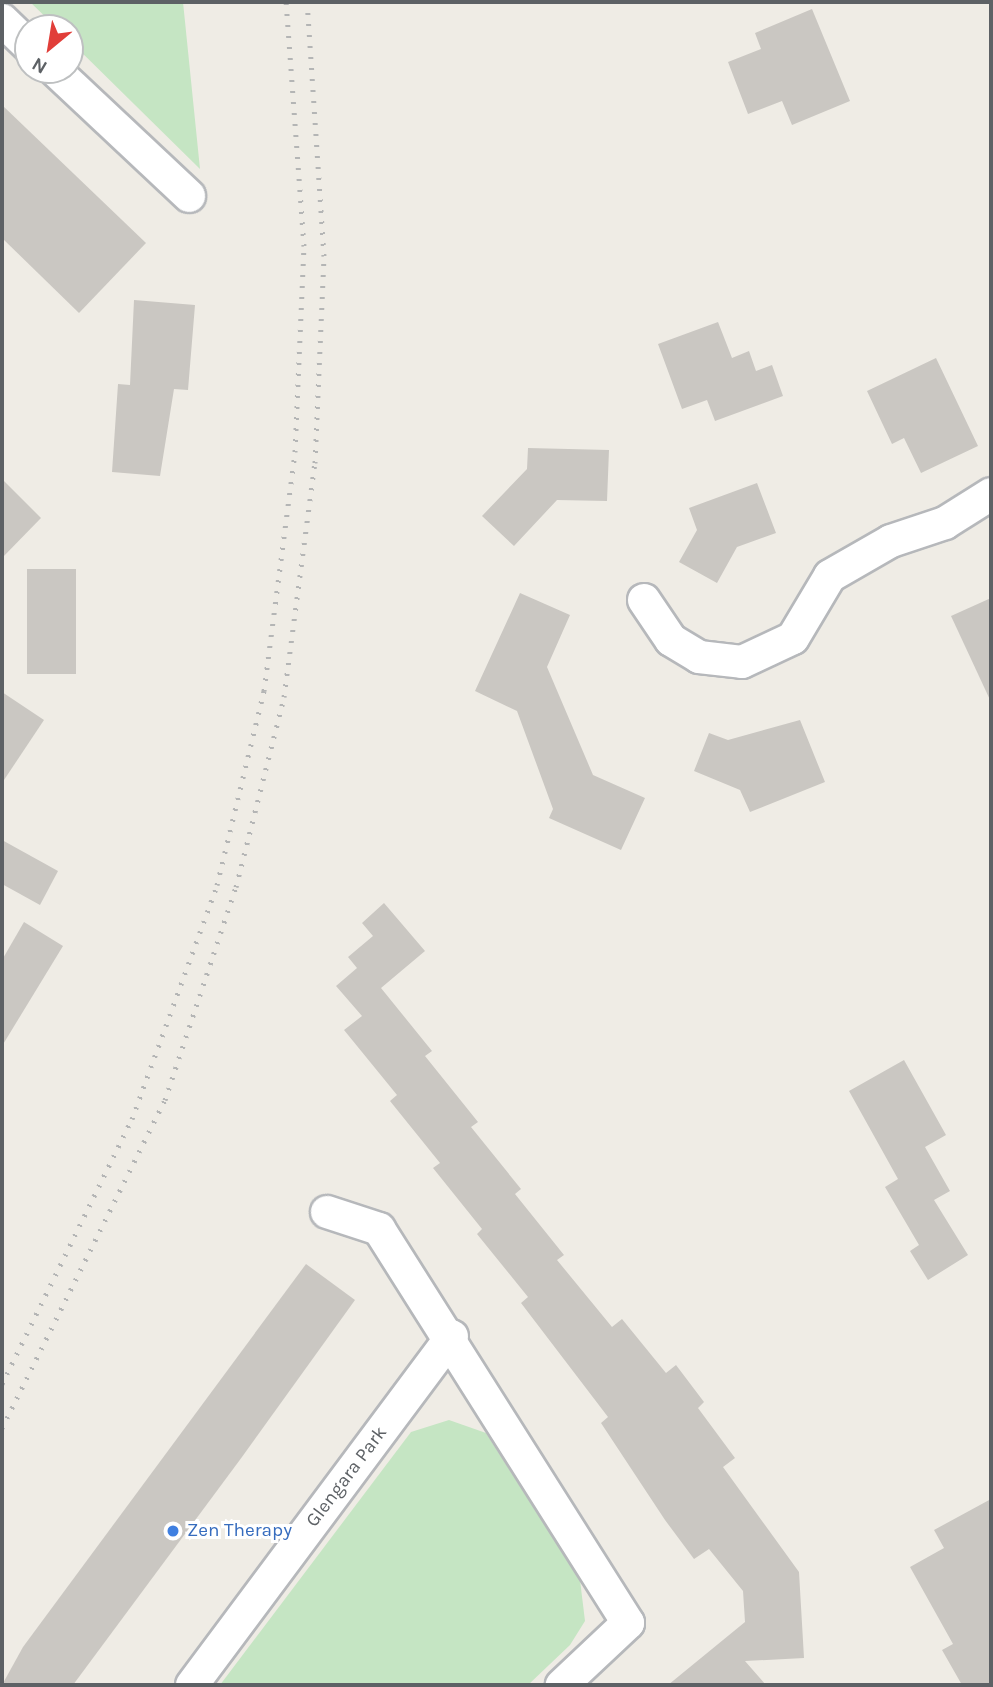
<!DOCTYPE html>
<style>
body{margin:0}
#map{position:relative;width:993px;height:1687px;overflow:hidden;background:#efece5;font-family:Karla,sans-serif}
div>[style]{position:absolute}
.green>*{inset:0;background:#c5e5c3}
.building>*{inset:0;background:#cac7c2;transform-origin:0 0}
.roads{filter:drop-shadow(2px 0 #b6b8bb) drop-shadow(-2px 0 #b6b8bb) drop-shadow(0 2px #b6b8bb) drop-shadow(0 -2px #b6b8bb)}
.minor>*{height:32px;margin:-16px;padding:0 16px;transform-origin:16px;border-radius:16px;background:#fff}
.rail>*{height:5px;margin-top:-2.5px;transform-origin:0;background:repeating-linear-gradient(90deg,#b4b5b5 0 2px,transparent 0 11px)}
.dots>*{width:19px;height:19px;translate:-50% -50%;box-sizing:border-box;border:4px solid #fff;border-radius:50%}
span{translate:-50% -50%;white-space:nowrap;text-align:center;line-height:1.15;-webkit-text-stroke:6px #fff;paint-order:stroke}
.street-label{font-size:19px;color:#5d6165}
.shop-label{font-size:19px;color:#366cbe}
.left{translate:0 -50%;text-align:left}
.frame{position:absolute;inset:0;border:4px solid #5d6165;pointer-events:none}
.north{position:absolute;left:14px;top:14px;width:70px;height:70px;box-sizing:border-box;background:#fff;border:2px solid #bec0c1;border-radius:50%;rotate:210deg;font-size:19px;font-weight:700;line-height:28px;text-align:center;color:#5d6165}
.north::after{content:'';display:block;margin:auto;width:24px;height:32px;background:#e13e39;clip-path:polygon(50% 0,100% 100%,50% 72%,0 100%)}
</style>
<div id="map">
<div class="green">
<i style="clip-path:polygon(30px 2px,183px 2px,200px 169px,70px 41px,70px 28px,57px 28px)"></i>
<i style="clip-path:polygon(449px 1420px,486px 1433px,580px 1580px,585px 1621px,570px 1645px,528px 1685px,220px 1685px,411px 1432px)"></i>
</div>
<div class="building">
<i style="clip-path:polygon(812px 9px,850px 101px,792px 125px,782px 101px,748px 114px,728px 62px,761px 49px,755px 33px)"></i>
<i style="clip-path:polygon(2px 105px,146px 243px,79px 313px,2px 238px)"></i>
<i style="clip-path:polygon(134px 300px,195px 305px,188px 390px,174px 389px,160px 476px,112px 472px,118px 384px,130px 385px)"></i>
<i style="clip-path:polygon(718px 322px,732px 358px,749px 351px,756px 371px,772px 365px,783px 396px,715px 421px,707px 400px,682px 409px,658px 344px)"></i>
<i style="clip-path:polygon(936px 358px,978px 446px,921px 473px,904px 438px,892px 444px,867px 391px)"></i>
<i style="clip-path:polygon(528px 448px,609px 450px,607px 501px,557px 500px,514px 546px,482px 516px,527px 469px)"></i>
<i style="clip-path:polygon(2px 479px,41px 518px,2px 558px)"></i>
<i style="clip-path:polygon(757px 483px,776px 533px,737px 547px,717px 583px,679px 562px,697px 530px,689px 508px)"></i>
<i style="left:27px;top:569px;width:49px;height:105px"></i>
<i style="clip-path:polygon(520px 593px,570px 615px,547px 667px,593px 775px,645px 798px,621px 850px,549px 818px,553px 809px,517px 711px,475px 691px)"></i>
<i style="clip-path:polygon(991px 598px,991px 702px,951px 616px)"></i>
<i style="clip-path:polygon(2px 692px,44px 720px,2px 783px)"></i>
<i style="clip-path:polygon(800px 720px,825px 782px,750px 812px,740px 790px,694px 771px,709px 733px,728px 740px)"></i>
<i style="clip-path:polygon(2px 840px,58px 871px,40px 905px,2px 884px)"></i>
<i style="clip-path:polygon(384px 903px,425px 951px,381px 988px,432px 1051px,425px 1056px,478px 1122px,471px 1127px,521px 1189px,515px 1194px,564px 1255px,557px 1260px,612px 1327px,622px 1319px,666px 1373px,676px 1365px,704px 1402px,698px 1408px,735px 1458px,723px 1467px,799px 1572px,804px 1658px,745px 1661px,766px 1685px,668px 1685px,745px 1622px,743px 1591px,709px 1549px,694px 1559px,665px 1520px,601px 1423px,608px 1417px,521px 1303px,528px 1297px,477px 1234px,482px 1229px,433px 1168px,440px 1163px,390px 1101px,397px 1095px,344px 1030px,362px 1016px,336px 986px,357px 968px,348px 957px,373px 936px,362px 923px)"></i>
<i style="clip-path:polygon(24px 922px,63px 946px,2px 1046px,2px 960px)"></i>
<i style="clip-path:polygon(904px 1060px,946px 1135px,925px 1147px,950px 1191px,934px 1200px,968px 1255px,928px 1280px,910px 1251px,919px 1245px,885px 1187px,898px 1179px,849px 1091px)"></i>
<i style="clip-path:polygon(306px 1264px,355px 1300px,242px 1457px,73px 1685px,2px 1685px,23px 1647px)"></i>
<i style="clip-path:polygon(991px 1499px,991px 1685px,962px 1685px,942px 1650px,953px 1644px,910px 1567px,944px 1548px,934px 1530px)"></i>
</div>
<div class="roads">
<div class="minor">
<i style="left:2px;top:20px;width:36px;rotate:44deg"></i>
<i style="left:55px;top:70px;width:184px;rotate:43.2deg"></i>
<i style="left:644px;top:600px;width:48px;rotate:56deg"></i>
<i style="left:671px;top:640px;width:33px;rotate:31deg"></i>
<i style="left:699px;top:657px;width:43px;rotate:6.6deg"></i>
<i style="left:742px;top:662px;width:56px;rotate:-25.2deg"></i>
<i style="left:793px;top:638px;width:72px;rotate:-59.2deg"></i>
<i style="left:830px;top:576px;width:70px;rotate:-29.8deg"></i>
<i style="left:891px;top:541px;width:57px;rotate:-18.4deg"></i>
<i style="left:945px;top:523px;width:54px;rotate:-32.2deg"></i>
<i style="left:327px;top:1212px;width:55px;rotate:18.1deg"></i>
<i style="left:379px;top:1229px;width:466px;rotate:57.7deg"></i>
<i style="left:628px;top:1623px;width:91px;rotate:136.8deg"></i>
<i style="left:192px;top:1685px;width:435px;rotate:-53.3deg"></i>
</div>
</div>
<div class="rail">
<i style="left:2px;top:1384px;width:295px;rotate:-63.9deg"></i>
<i style="left:132px;top:1119px;width:249px;rotate:-70deg"></i>
<i style="left:217px;top:885px;width:200px;rotate:-76.4deg"></i>
<i style="left:264px;top:691px;width:241px;rotate:-82.6deg"></i>
<i style="left:295px;top:452px;width:206px;rotate:-87.5deg"></i>
<i style="left:304px;top:246px;width:245px;rotate:-94.2deg"></i>
<i style="left:2px;top:1428px;width:366px;rotate:-63.6deg"></i>
<i style="left:165px;top:1100px;width:225px;rotate:-71.6deg"></i>
<i style="left:236px;top:887px;width:196px;rotate:-75.8deg"></i>
<i style="left:284px;top:697px;width:236px;rotate:-82.5deg"></i>
<i style="left:315px;top:463px;width:207px;rotate:-87.5deg"></i>
<i style="left:324px;top:256px;width:255px;rotate:-93.8deg"></i>
</div>
<div class="dots">
<i style="left:173px;top:1531px;background:#3f7fe0"></i>
</div>
<div class="street-label">
<span style="left:347px;top:1477px;rotate:-53deg">Glengara Park</span>
</div>
<div class="shop-label">
<span class="left" style="left:187px;top:1531px">Zen Therapy</span>
</div>
<div class="frame"></div>
<div class="north">N</div>
</div>
